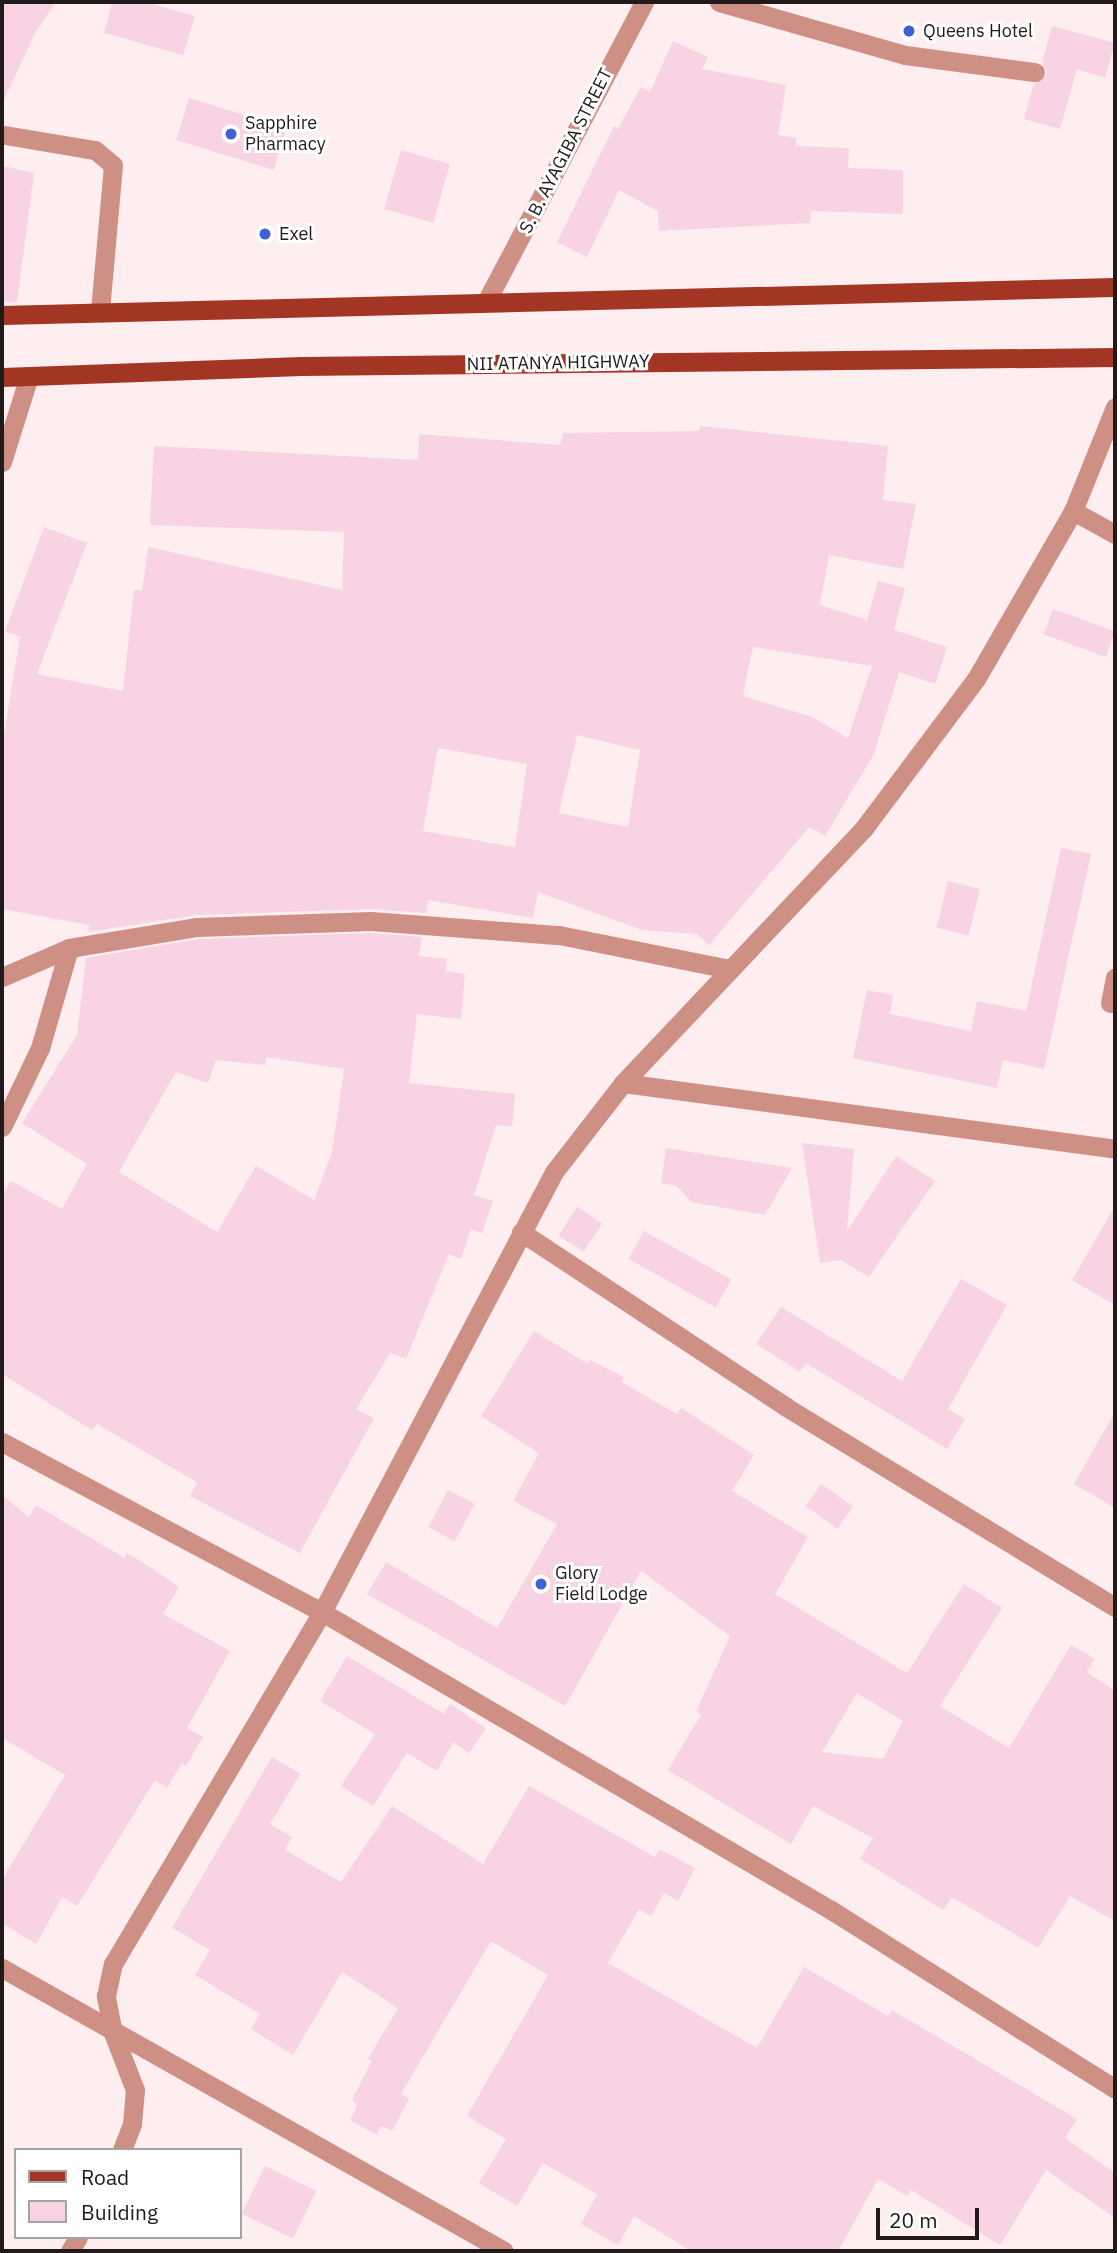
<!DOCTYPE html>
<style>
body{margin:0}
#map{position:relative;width:1117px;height:2253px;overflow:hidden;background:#feeef0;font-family:"IBM Plex Sans",sans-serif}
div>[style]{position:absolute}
.building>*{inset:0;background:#f8d3e3;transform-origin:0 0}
.service>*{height:19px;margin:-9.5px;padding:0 9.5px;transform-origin:9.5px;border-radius:9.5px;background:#ce9084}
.minor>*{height:19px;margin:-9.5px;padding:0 9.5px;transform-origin:9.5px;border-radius:9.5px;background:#ce9084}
.tertiary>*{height:19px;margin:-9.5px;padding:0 9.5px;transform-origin:9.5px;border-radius:9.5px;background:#ce9084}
.primary>*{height:19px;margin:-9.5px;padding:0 9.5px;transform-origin:9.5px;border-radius:9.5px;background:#a33525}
.dots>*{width:19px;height:19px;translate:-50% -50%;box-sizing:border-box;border:4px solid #fff;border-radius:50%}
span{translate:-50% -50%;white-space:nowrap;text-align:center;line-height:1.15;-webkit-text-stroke:6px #fff;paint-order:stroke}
.poi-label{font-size:18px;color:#201a1b}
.left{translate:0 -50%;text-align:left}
.street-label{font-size:18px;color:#201a1b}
.frame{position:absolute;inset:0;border:4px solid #201a1b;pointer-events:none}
.legend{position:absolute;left:14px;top:2148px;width:228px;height:91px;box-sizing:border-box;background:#fff;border:2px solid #a6a3a4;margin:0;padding:9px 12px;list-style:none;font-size:21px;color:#201a1b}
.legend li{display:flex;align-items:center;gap:14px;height:35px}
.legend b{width:35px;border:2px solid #a6a3a4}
.scale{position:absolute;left:876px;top:2208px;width:103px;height:32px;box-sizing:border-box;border:4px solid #201a1b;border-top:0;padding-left:9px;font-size:21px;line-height:24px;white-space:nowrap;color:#201a1b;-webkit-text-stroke:5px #fff;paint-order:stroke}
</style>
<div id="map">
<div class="building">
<i style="clip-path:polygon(2px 2px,56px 2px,35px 33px,2px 104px)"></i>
<i style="clip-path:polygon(112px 2px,146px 2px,195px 16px,183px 55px,104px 33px)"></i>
<i style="clip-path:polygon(1052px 26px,1115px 43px,1105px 78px,1077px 69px,1060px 129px,1024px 119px,1033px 86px,1047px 74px,1042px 62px)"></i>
<i style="clip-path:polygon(673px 41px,708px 57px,702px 69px,786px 85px,778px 135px,797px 138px,795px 146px,849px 148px,848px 168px,903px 170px,903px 214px,811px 211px,810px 223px,659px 231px,658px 211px,619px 190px,587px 257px,557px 242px,614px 126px,618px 129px,641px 87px,650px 92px)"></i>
<i style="left:189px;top:98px;width:102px;height:44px;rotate:17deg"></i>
<i style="left:401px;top:150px;width:51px;height:61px;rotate:16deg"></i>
<i style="clip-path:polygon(2px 166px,34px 173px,17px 302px,2px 302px)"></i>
<i style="clip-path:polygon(evenodd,700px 426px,888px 446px,883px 500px,916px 504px,903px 569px,829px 555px,820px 605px,867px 620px,878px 581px,905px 588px,894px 630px,947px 647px,935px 684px,899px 672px,874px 754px,825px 836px,809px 827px,709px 945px,697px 934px,642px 930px,538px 892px,533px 918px,428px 900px,426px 913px,371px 909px,196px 915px,88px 932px,89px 925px,2px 909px,2px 747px,20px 637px,5px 631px,44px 527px,87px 543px,37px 674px,123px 691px,134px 590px,142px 591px,148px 547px,342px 590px,344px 532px,150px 525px,154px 446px,418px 460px,419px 434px,560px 445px,563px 433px,699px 431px,700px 426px,753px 647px,872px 666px,848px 738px,812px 717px,743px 696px,753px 647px,700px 426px,577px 735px,640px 750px,628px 827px,559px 813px,577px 735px,700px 426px,438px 748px,527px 764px,515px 847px,423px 831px,438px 748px)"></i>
<i style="left:1053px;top:609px;width:66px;height:27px;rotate:20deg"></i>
<i style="clip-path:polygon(1061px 848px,1091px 854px,1044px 1069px,1003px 1060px,997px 1088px,853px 1058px,867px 990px,893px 995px,890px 1014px,971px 1031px,977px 1001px,1026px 1011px)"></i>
<i style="left:948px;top:881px;width:33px;height:48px;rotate:14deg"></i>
<i style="clip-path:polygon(evenodd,371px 933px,422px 937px,419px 956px,447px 959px,446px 971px,465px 974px,461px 1019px,417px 1014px,409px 1083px,515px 1094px,512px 1127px,496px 1125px,474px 1195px,493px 1201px,482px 1233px,471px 1229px,461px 1259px,449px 1254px,406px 1359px,390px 1353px,356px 1409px,374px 1418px,300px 1553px,190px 1496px,197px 1482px,97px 1424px,92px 1430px,2px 1374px,2px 1196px,11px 1181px,62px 1209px,87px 1164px,22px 1123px,77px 1035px,86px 958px,198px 939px,371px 933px,266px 1057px,344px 1069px,332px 1152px,314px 1200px,256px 1166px,217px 1232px,119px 1172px,176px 1072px,208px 1083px,216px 1060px,265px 1065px,266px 1057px)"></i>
<i style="clip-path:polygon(802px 1143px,854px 1149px,847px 1231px,896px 1156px,935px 1181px,869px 1277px,841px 1260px,820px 1263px)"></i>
<i style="clip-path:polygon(666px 1148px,792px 1168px,765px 1215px,691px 1202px,677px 1186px,661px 1183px)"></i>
<i style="clip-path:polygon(1115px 1206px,1115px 1305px,1072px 1280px)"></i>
<i style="left:577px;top:1207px;width:30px;height:34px;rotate:33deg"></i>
<i style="left:644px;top:1231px;width:100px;height:32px;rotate:29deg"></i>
<i style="clip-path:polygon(961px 1279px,1007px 1305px,948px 1409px,965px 1419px,947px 1449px,806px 1363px,800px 1372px,756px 1344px,781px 1307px,902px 1381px)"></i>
<i style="clip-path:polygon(evenodd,534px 1331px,588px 1364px,590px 1360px,624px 1377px,621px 1382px,677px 1414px,681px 1408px,754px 1455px,732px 1491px,808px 1537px,775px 1594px,907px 1673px,964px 1584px,1002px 1608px,940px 1706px,1009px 1748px,1071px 1645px,1095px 1659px,1087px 1672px,1115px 1691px,1115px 1921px,1070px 1896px,1038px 1948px,952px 1897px,944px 1910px,860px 1859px,873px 1838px,813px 1806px,791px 1844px,668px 1770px,701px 1715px,696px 1712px,730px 1636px,641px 1571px,565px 1706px,367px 1594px,386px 1562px,497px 1628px,557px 1524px,513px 1501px,539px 1453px,481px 1416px,534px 1331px,857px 1693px,903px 1721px,883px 1759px,822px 1752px,857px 1693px)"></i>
<i style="clip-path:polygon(1115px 1412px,1115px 1508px,1074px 1484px)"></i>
<i style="left:821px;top:1484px;width:39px;height:27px;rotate:35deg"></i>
<i style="left:448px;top:1490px;width:30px;height:42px;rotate:28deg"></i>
<i style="clip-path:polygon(2px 1495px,29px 1517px,36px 1505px,124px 1558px,127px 1553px,150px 1567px,179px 1587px,163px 1614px,230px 1651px,187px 1728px,203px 1737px,186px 1766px,182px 1763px,167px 1788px,155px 1780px,77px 1906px,62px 1897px,36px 1944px,2px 1923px,2px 1880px,65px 1775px,2px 1738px)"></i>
<i style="clip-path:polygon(347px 1656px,444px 1714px,450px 1704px,486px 1728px,469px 1753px,453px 1742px,437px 1771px,407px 1753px,373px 1806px,341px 1786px,375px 1734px,320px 1701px)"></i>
<i style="clip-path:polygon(272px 1757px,300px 1774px,270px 1824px,292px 1837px,285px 1850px,341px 1882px,392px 1806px,483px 1864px,529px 1786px,655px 1857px,659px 1849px,695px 1868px,678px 1901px,664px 1893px,651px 1916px,639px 1909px,608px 1963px,757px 2048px,804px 1967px,888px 2016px,892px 2010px,1077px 2119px,1065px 2138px,1115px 2173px,1115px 2218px,1046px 2170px,1000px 2245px,911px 2190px,907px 2196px,878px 2179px,838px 2251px,691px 2251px,634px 2216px,618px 2245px,581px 2224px,597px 2194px,543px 2163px,517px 2206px,479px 2183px,506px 2139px,467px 2116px,548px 1975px,491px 1941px,401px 2094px,409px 2099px,392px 2131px,381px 2126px,377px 2135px,350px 2120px,357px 2106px,352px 2099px,372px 2061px,368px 2059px,398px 2008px,342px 1972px,293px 2055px,251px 2029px,260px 2014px,195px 1975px,210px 1950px,172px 1928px)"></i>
<i style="left:265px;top:2166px;width:57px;height:53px;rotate:26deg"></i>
</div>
<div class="service">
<i style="left:719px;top:2px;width:193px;rotate:15.9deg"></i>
<i style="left:905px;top:55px;width:131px;rotate:7.5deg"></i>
<i style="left:5px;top:135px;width:91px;rotate:9.5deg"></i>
<i style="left:95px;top:150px;width:23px;rotate:40deg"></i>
<i style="left:113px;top:165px;width:148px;rotate:95.1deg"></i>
<i style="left:2px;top:462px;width:90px;rotate:-72.6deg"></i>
<i style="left:1073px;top:511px;width:48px;rotate:28.7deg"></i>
<i style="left:1110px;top:1003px;width:26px;rotate:-79deg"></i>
</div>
<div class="minor">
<i style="left:487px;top:300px;width:337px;rotate:-62.2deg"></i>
<i style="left:2px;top:977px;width:73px;rotate:-23.4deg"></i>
<i style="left:69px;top:948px;width:130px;rotate:-9.3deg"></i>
<i style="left:197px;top:927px;width:174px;rotate:-2deg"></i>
<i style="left:371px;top:921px;width:189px;rotate:4.3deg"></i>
<i style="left:559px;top:935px;width:173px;rotate:11.3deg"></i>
<i style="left:623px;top:1083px;width:496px;rotate:7.6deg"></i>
<i style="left:2px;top:1127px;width:88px;rotate:-64.3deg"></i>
<i style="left:40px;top:1048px;width:104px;rotate:-73.8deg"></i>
<i style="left:521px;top:1232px;width:318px;rotate:33.4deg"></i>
<i style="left:786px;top:1407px;width:385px;rotate:31.3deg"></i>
<i style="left:2px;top:1442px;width:362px;rotate:28deg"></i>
<i style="left:322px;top:1612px;width:590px;rotate:30.35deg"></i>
<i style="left:831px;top:1910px;width:336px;rotate:32.2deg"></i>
<i style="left:2px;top:1968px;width:576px;rotate:29.41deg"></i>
</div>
<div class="tertiary">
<i style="left:122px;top:2150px;width:28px;rotate:-69deg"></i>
<i style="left:132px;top:2124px;width:34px;rotate:-85deg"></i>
<i style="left:135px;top:2090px;width:61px;rotate:-111.1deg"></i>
<i style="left:113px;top:2033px;width:38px;rotate:-101deg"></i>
<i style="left:106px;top:1996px;width:33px;rotate:-78deg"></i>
<i style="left:113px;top:1964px;width:409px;rotate:-59.3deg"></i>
<i style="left:322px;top:1612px;width:497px;rotate:-62.2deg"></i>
<i style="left:554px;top:1172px;width:113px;rotate:-52.2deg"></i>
<i style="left:623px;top:1083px;width:351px;rotate:-46.6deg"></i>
<i style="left:864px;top:828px;width:186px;rotate:-53.1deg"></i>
<i style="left:976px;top:679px;width:194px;rotate:-60deg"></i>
<i style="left:1073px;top:511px;width:112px;rotate:-68deg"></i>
<i style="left:70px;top:2251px;width:16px;rotate:-60deg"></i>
</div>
<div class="primary">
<i style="left:2px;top:315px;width:1113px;rotate:-1.44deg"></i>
<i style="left:2px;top:377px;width:299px;rotate:-2.1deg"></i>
<i style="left:301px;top:366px;width:814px;rotate:-0.63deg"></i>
</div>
<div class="dots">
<i style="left:909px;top:31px;background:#4061d3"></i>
<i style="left:231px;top:134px;background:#4061d3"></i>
<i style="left:265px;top:234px;background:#4061d3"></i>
<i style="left:541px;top:1584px;background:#4061d3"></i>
</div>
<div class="poi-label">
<span class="left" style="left:923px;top:31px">Queens Hotel</span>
<span class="left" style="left:245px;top:134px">Sapphire<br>Pharmacy</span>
<span class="left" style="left:279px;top:234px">Exel</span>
<span class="left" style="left:555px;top:1584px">Glory<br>Field Lodge</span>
</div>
<div class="street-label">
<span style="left:566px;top:151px;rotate:-63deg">S. B. AYAGIBA STREET</span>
<span style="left:558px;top:363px;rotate:-1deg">NII ATANYA HIGHWAY</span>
</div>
<div class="frame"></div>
<ul class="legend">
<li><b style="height:9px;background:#a33525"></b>Road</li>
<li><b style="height:19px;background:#f8d3e3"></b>Building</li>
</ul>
<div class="scale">20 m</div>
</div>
